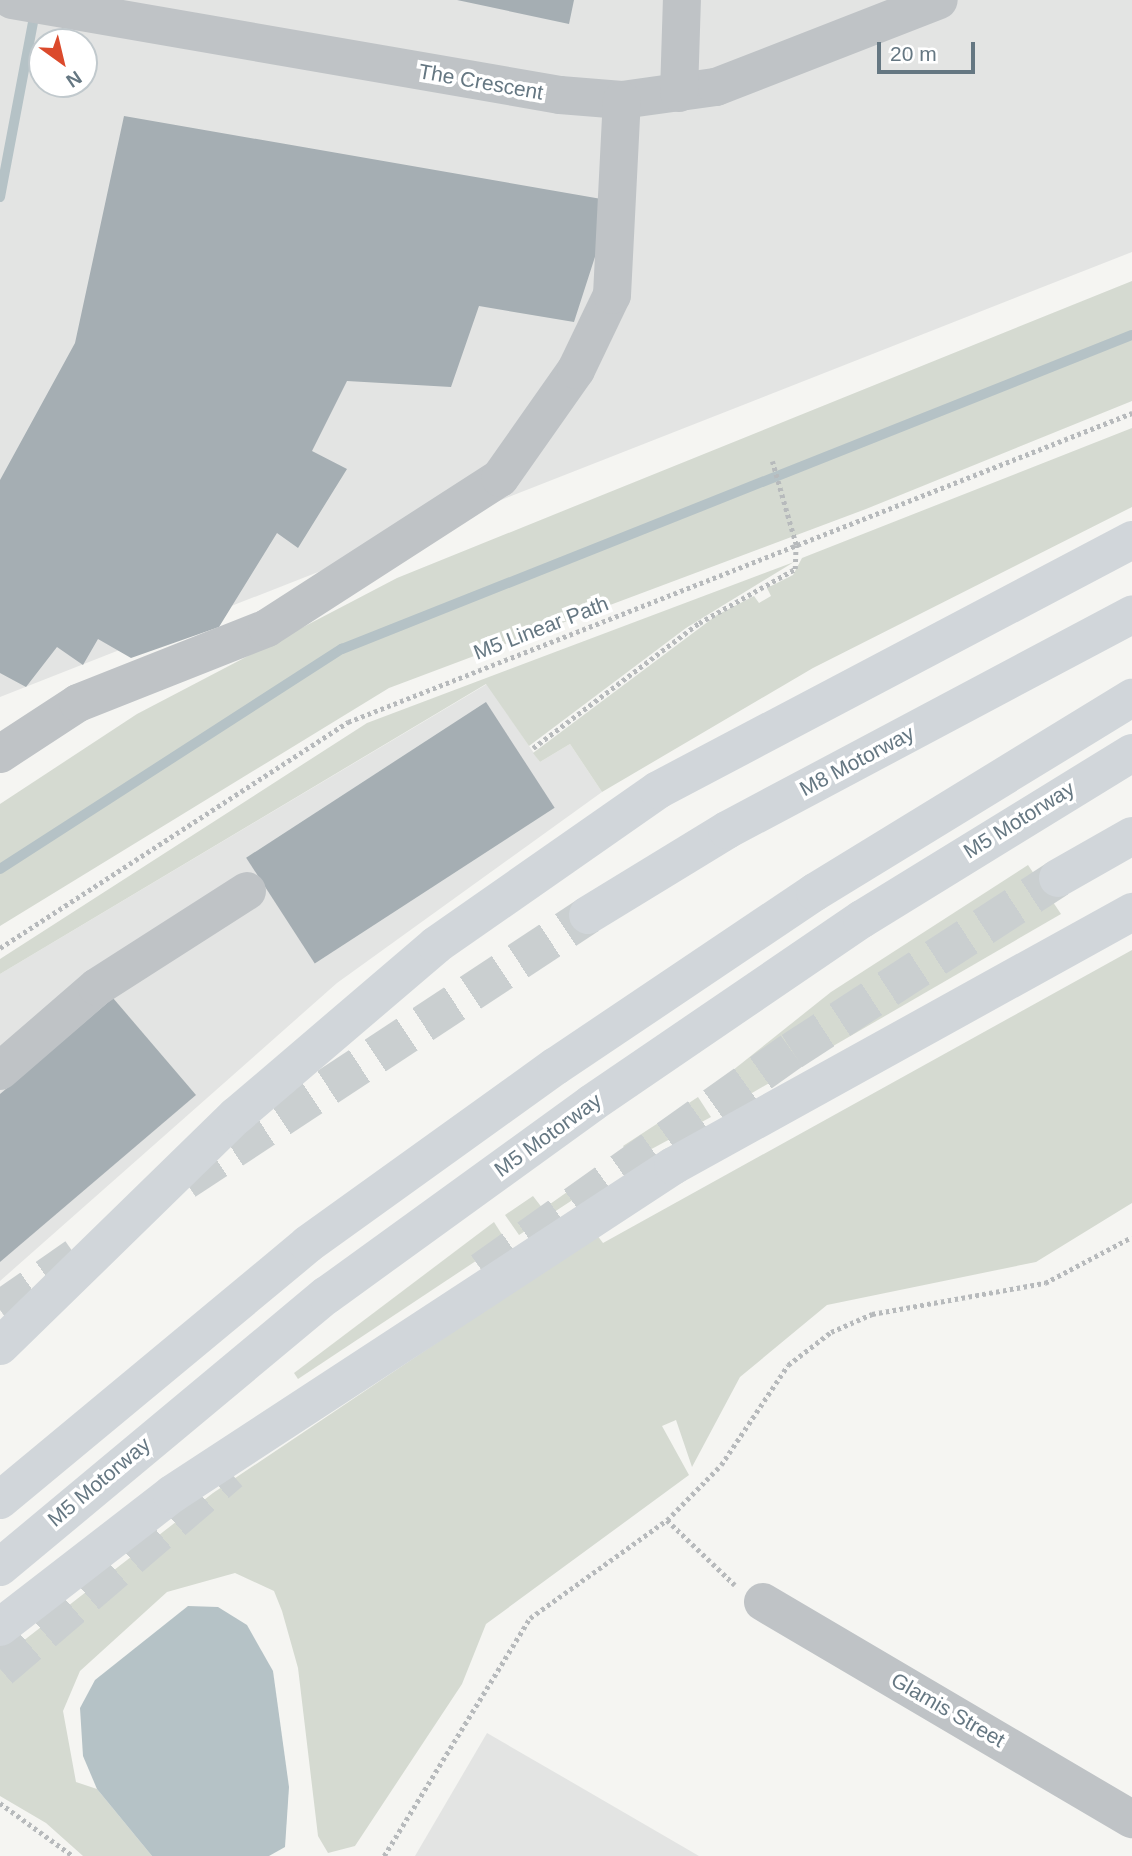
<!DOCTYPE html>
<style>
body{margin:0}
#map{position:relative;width:1132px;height:1856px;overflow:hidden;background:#f5f5f2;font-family:Helvetica,sans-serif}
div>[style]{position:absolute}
.built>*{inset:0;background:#e3e4e3}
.green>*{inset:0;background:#d5dad1}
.water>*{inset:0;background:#b5c2c6}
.stream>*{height:10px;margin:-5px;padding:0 5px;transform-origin:5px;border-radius:5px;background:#b5c2c6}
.building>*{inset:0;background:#a5aeb3;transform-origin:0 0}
.highway-tunnel>*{height:38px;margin-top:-19px;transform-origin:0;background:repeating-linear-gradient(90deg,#cacfd0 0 38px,transparent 0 57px)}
.path>*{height:4.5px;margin-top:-2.25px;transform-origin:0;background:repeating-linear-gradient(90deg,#b7babc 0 3.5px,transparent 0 7px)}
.minor>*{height:38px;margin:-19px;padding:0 19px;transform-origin:19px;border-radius:19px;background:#bfc3c6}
.highway>*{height:38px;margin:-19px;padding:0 19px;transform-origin:19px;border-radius:19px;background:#d1d6da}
span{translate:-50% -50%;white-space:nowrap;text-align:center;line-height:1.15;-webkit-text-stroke:7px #fff;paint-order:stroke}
.street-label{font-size:21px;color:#657782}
.north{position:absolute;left:28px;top:28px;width:70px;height:70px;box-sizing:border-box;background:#fff;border:2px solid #c1c9cd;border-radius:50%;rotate:146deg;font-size:19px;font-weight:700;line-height:28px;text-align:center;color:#657782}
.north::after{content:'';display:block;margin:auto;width:24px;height:32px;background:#db4a2c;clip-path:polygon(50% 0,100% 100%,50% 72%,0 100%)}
.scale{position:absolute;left:877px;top:42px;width:98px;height:32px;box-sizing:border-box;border:4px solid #657782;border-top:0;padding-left:9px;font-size:21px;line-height:24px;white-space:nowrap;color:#657782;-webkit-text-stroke:5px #fff;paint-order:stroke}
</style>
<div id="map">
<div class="built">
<i style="clip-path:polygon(evenodd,0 0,1132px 0,1132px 252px,0 697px,0 0,42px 42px,84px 42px,84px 84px,42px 84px,42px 42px)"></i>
<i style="clip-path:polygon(487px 684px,540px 762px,570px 744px,602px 792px,337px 983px,0 1281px,0 974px)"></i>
<i style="clip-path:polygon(487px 1733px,563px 1777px,699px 1856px,415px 1856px)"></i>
</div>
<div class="green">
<i style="clip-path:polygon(1132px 281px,1132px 401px,866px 509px,389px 688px,0 926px,0 804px,137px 714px,397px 578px)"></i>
<i style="clip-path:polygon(1132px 428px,1132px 507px,813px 668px,602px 792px,570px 744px,540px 762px,533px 753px,717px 615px,754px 596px,759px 603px,771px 596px,767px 588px,793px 575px,802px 558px)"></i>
<i style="clip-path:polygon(794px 562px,686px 628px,529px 746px,486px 684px,0 974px,0 959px,367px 723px)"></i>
<i style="clip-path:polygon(1028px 865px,1061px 914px,721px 1111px,708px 1090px,831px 992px)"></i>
<i style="clip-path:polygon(1132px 950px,1132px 1203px,1036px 1262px,827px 1305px,740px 1377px,692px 1467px,676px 1420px,662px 1426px,689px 1475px,486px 1624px,462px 1684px,355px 1846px,328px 1853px,318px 1836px,298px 1668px,282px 1611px,274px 1591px,235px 1573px,167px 1592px,80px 1671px,63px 1711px,76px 1782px,97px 1789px,152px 1856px,83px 1856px,46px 1823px,0 1796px,0 1659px,213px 1493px,597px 1235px,603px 1243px)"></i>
<i style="clip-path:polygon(698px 1097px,711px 1117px,633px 1159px,623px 1146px)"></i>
<i style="clip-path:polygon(594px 1173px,600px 1182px,519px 1235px,505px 1215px,533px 1196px,543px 1209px)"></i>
<i style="clip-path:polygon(494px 1222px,506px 1241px,298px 1379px,294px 1373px)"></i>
</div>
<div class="water">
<i style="clip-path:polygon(188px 1606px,218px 1607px,247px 1625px,273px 1671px,289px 1787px,285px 1847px,269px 1856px,152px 1856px,97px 1789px,83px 1756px,80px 1708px,95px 1680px)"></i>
</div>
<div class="stream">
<i style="left:0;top:197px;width:189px;rotate:-79.3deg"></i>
<i style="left:0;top:869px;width:407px;rotate:-32.8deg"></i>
<i style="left:342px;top:649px;width:850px;rotate:-21.68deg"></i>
</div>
<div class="building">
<i style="clip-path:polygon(457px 0,574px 0,569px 24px)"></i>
<i style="clip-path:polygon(124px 116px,613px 201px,574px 322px,479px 306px,451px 387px,347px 381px,312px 451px,347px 469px,298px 548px,277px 533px,219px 627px,131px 658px,98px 639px,83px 665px,57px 647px,26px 687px,0 673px,0 480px,75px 343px)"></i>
<i style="left:486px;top:702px;width:126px;height:286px;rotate:57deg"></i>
<i style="clip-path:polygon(113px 998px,196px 1095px,0 1262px,0 1094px)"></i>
</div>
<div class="highway-tunnel">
<i style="left:185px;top:1181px;width:483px;rotate:-33.4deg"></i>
<i style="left:482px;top:1271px;width:380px;rotate:-35.4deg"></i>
<i style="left:792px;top:1051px;width:317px;rotate:-33deg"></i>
<i style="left:0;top:1310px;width:93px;rotate:-34.9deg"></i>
<i style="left:0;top:1669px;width:303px;rotate:-40.6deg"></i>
</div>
<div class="path">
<i style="left:533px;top:748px;width:208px;rotate:-37deg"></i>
<i style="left:699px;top:623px;width:110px;rotate:-29.4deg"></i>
<i style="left:795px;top:569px;width:24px;rotate:-88deg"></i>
<i style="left:796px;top:545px;width:87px;rotate:-105.9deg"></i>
<i style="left:0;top:948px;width:415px;rotate:-33deg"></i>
<i style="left:348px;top:722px;width:843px;rotate:-21.51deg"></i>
<i style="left:667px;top:1520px;width:94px;rotate:43.7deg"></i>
<i style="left:0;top:1803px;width:90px;rotate:36deg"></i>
<i style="left:384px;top:1856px;width:279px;rotate:-58.5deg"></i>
<i style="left:530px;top:1618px;width:168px;rotate:-35.6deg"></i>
<i style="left:667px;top:1520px;width:77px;rotate:-45.5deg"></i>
<i style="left:721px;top:1465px;width:120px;rotate:-56.2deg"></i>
<i style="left:788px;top:1365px;width:54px;rotate:-37.5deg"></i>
<i style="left:831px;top:1332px;width:45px;rotate:-23.7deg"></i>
<i style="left:872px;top:1314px;width:176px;rotate:-10.2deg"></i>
<i style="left:1045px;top:1283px;width:98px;rotate:-27.9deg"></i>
</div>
<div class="minor">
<i style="left:12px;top:0;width:556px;rotate:9.83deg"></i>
<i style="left:560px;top:95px;width:62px;rotate:4.6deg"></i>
<i style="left:622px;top:100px;width:95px;rotate:-7.9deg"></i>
<i style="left:716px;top:87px;width:239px;rotate:-21.3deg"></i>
<i style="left:679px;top:93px;width:93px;rotate:-88.2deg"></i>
<i style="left:0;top:754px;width:93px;rotate:-33.2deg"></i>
<i style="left:78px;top:703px;width:203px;rotate:-21.6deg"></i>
<i style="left:267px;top:628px;width:277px;rotate:-32.8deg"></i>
<i style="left:500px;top:478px;width:132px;rotate:-54.9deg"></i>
<i style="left:576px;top:370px;width:83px;rotate:-64.4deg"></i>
<i style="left:612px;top:295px;width:195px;rotate:-87.1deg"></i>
<i style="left:0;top:1071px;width:128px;rotate:-40.9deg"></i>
<i style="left:97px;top:987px;width:178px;rotate:-32.6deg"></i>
<i style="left:763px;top:1602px;width:428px;rotate:30.5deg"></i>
</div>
<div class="highway">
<i style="left:1058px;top:878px;width:85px;rotate:-29.6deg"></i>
<i style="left:588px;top:915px;width:163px;rotate:-31.4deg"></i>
<i style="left:727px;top:830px;width:459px;rotate:-28deg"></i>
<i style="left:0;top:1346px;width:330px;rotate:-44.3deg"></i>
<i style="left:236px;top:1116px;width:263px;rotate:-40.5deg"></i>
<i style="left:436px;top:945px;width:271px;rotate:-34.9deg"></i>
<i style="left:658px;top:790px;width:536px;rotate:-27.81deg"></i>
<i style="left:0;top:1500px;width:400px;rotate:-39.7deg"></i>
<i style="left:308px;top:1244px;width:305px;rotate:-35.7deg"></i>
<i style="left:556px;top:1066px;width:312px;rotate:-33.9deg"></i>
<i style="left:815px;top:892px;width:372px;rotate:-31.5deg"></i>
<i style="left:0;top:1567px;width:425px;rotate:-39.8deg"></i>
<i style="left:327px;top:1295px;width:327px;rotate:-35.9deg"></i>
<i style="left:592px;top:1103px;width:327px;rotate:-34.3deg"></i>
<i style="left:862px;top:919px;width:317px;rotate:-31.6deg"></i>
<i style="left:0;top:1627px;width:217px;rotate:-37.7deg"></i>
<i style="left:172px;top:1494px;width:599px;rotate:-33.21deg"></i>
<i style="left:673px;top:1166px;width:525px;rotate:-28.96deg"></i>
</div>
<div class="street-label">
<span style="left:481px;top:82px;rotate:10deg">The Crescent</span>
<span style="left:541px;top:628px;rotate:-21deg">M5 Linear Path</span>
<span style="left:857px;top:761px;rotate:-28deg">M8 Motorway</span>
<span style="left:1019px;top:820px;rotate:-32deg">M5 Motorway</span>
<span style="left:548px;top:1135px;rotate:-36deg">M5 Motorway</span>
<span style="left:99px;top:1482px;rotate:-40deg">M5 Motorway</span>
<span style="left:948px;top:1710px;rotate:30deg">Glamis Street</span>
</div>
<div class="north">N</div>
<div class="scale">20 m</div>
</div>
